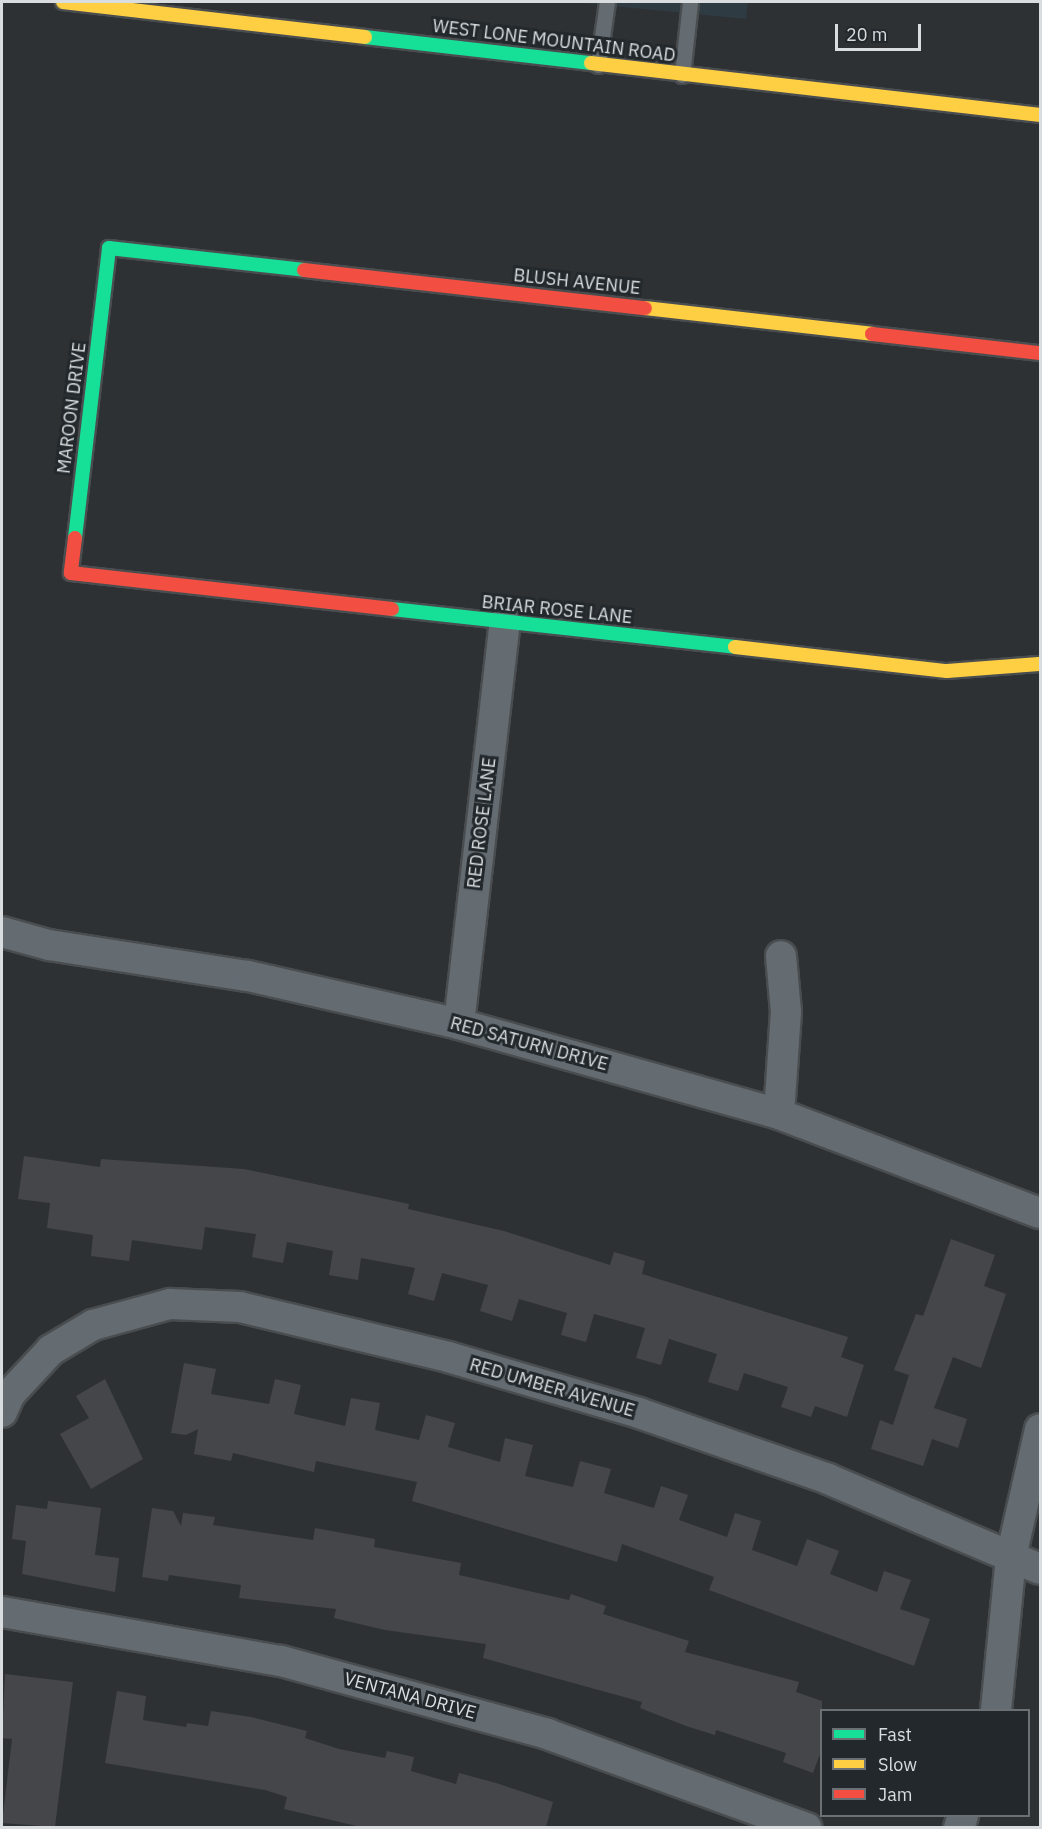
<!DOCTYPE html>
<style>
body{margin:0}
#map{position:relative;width:1042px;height:1829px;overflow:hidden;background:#2e3134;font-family:"IBM Plex Sans",sans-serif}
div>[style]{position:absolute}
.built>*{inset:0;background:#2f3b42}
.building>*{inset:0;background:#444649}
.roads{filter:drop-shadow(2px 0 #4a4d4f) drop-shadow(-2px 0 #4a4d4f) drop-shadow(0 2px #4a4d4f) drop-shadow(0 -2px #4a4d4f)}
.lane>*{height:15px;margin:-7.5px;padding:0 7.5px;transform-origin:7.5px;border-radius:7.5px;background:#646c72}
.street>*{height:30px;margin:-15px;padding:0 15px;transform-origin:15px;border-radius:15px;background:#646c72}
.fast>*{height:14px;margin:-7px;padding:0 7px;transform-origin:7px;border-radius:7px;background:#16e098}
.slow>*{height:14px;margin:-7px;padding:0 7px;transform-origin:7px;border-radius:7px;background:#ffcf43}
.jam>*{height:14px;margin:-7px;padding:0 7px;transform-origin:7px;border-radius:7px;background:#f24e42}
span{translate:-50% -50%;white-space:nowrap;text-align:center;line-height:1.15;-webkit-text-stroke:6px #22282c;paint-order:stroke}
.street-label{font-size:18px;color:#d9dde0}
.frame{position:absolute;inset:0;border:3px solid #d9dde0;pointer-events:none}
.legend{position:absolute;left:820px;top:1709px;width:210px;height:108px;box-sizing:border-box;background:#22282c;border:2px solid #6b7074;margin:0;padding:8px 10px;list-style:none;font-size:18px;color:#d9dde0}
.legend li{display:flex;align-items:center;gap:12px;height:30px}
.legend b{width:30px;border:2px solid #6b7074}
.scale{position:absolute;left:835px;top:24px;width:86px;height:27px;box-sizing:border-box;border:3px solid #d9dde0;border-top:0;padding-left:8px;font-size:18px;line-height:21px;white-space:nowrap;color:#d9dde0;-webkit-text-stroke:4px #22282c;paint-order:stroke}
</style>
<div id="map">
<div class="built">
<i style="clip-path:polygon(572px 2px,748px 2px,746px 19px)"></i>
</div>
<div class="building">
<i style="clip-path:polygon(24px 1156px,100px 1167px,101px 1159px,244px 1169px,409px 1204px,408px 1209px,504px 1231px,610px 1265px,614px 1252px,645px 1261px,642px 1274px,848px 1337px,841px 1357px,864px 1365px,847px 1417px,815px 1406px,811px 1417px,781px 1407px,788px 1387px,744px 1373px,738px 1391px,708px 1382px,717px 1354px,669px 1339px,661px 1365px,636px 1358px,645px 1328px,594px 1314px,586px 1342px,561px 1335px,567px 1313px,519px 1299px,512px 1321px,480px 1311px,488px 1285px,442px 1273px,434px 1301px,408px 1294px,415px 1268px,361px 1258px,358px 1280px,329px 1275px,333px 1251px,287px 1242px,283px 1263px,252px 1257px,256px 1234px,205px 1227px,202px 1250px,132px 1240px,129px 1261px,91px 1256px,93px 1235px,47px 1228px,50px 1203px,18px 1199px)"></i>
<i style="clip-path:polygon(951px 1239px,995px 1255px,984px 1286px,1006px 1294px,981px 1368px,953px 1357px,934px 1408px,967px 1419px,958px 1448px,932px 1439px,923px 1466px,871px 1449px,880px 1420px,893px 1425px,909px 1375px,894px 1370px,916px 1314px,923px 1316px)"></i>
<i style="clip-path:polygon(184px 1363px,216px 1369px,211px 1394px,269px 1404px,275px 1379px,301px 1385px,294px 1414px,345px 1426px,351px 1398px,380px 1403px,375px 1430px,419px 1440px,426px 1415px,455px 1423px,448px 1447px,500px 1462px,505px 1438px,533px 1445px,525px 1476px,573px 1487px,580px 1461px,611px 1469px,604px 1493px,654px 1508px,661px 1486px,688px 1495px,679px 1520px,727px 1537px,735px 1513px,761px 1521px,752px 1550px,797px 1566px,807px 1539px,839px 1551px,830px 1574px,877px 1592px,884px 1571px,911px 1580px,900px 1609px,930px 1619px,914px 1666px,709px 1590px,714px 1577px,622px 1544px,617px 1562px,412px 1501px,417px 1482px,316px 1461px,314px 1472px,233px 1453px,231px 1461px,194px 1454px,198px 1429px,186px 1435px,171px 1433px)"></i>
<i style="clip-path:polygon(105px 1379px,143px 1459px,91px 1489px,60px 1434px,89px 1418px,76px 1396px)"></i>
<i style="clip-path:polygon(48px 1501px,101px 1508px,95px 1555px,119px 1558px,115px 1592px,22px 1574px,26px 1541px,12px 1539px,16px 1505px,47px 1509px)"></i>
<i style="clip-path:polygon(152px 1508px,173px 1511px,181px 1526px,183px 1513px,215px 1517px,213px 1525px,313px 1540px,315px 1528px,375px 1539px,374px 1547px,461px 1563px,459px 1575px,569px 1600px,571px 1594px,606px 1606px,603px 1614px,689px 1641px,685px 1652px,799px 1682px,796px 1692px,822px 1701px,822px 1749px,813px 1773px,783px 1762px,786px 1753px,716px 1730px,715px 1735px,686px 1726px,640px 1708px,642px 1702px,483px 1658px,486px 1644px,385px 1630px,334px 1618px,336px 1609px,239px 1598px,241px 1585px,169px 1575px,168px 1581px,142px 1577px)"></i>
<i style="clip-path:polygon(5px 1674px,73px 1682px,55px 1827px,2px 1823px,12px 1739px,2px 1738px)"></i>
<i style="clip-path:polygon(117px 1691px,146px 1696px,143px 1720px,186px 1727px,187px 1723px,208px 1726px,211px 1711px,251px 1717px,307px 1731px,305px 1738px,339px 1749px,385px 1758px,387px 1751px,414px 1757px,411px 1771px,456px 1784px,459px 1773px,496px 1783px,553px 1802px,546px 1827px,361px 1827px,284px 1809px,287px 1797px,265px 1790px,105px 1763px)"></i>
</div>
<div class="roads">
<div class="lane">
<i style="left:598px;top:65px;width:64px;rotate:-81.9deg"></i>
<i style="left:682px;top:75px;width:73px;rotate:-83.7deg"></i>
</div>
<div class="street">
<i style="left:2px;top:932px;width:49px;rotate:15.5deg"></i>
<i style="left:49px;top:945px;width:201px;rotate:8.9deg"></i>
<i style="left:248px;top:976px;width:216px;rotate:12.8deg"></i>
<i style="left:459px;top:1024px;width:332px;rotate:15.7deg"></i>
<i style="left:779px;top:1114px;width:279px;rotate:20.8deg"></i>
<i style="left:459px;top:1024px;width:404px;rotate:-83.5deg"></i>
<i style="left:779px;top:1114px;width:102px;rotate:-86.1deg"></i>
<i style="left:786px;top:1012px;width:56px;rotate:-95.1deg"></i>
<i style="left:2px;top:1412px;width:20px;rotate:-66deg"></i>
<i style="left:10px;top:1394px;width:60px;rotate:-47deg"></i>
<i style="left:51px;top:1350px;width:49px;rotate:-30.8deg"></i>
<i style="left:93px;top:1325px;width:80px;rotate:-15.3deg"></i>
<i style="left:170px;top:1304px;width:70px;rotate:2.5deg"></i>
<i style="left:240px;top:1307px;width:214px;rotate:13.5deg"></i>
<i style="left:448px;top:1357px;width:199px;rotate:16.3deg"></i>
<i style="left:639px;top:1413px;width:200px;rotate:19.2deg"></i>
<i style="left:828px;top:1479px;width:230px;rotate:23deg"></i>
<i style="left:2px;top:1612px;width:283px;rotate:10deg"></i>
<i style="left:281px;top:1661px;width:276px;rotate:15.3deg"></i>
<i style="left:547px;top:1734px;width:276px;rotate:19.9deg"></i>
<i style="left:996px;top:1710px;width:154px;rotate:-84.4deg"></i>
<i style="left:1011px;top:1557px;width:131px;rotate:-77.2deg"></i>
<i style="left:959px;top:1828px;width:13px;rotate:-72deg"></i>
</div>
<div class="fast">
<i style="left:365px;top:37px;width:227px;rotate:6.6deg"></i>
<i style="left:75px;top:538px;width:292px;rotate:-83.3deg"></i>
<i style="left:109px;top:248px;width:196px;rotate:6.4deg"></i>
<i style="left:392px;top:609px;width:345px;rotate:6.3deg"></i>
</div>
<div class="slow">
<i style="left:63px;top:2px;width:304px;rotate:6.6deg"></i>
<i style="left:591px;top:63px;width:452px;rotate:6.6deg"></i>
<i style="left:645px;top:308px;width:228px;rotate:6.5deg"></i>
<i style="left:735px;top:647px;width:213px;rotate:6.5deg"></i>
<i style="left:947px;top:671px;width:92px;rotate:-4.4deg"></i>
</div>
<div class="jam">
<i style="left:304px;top:270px;width:343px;rotate:6.4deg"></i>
<i style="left:872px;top:334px;width:169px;rotate:6.5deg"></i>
<i style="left:75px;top:538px;width:35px;rotate:97deg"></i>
<i style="left:71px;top:573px;width:323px;rotate:6.4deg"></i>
</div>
</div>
<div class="street-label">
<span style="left:554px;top:41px;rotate:7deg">WEST LONE MOUNTAIN ROAD</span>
<span style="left:577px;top:282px;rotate:6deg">BLUSH AVENUE</span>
<span style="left:72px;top:408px;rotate:-83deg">MAROON DRIVE</span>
<span style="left:557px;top:610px;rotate:6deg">BRIAR ROSE LANE</span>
<span style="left:482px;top:823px;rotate:-83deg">RED ROSE LANE</span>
<span style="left:529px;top:1044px;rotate:15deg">RED SATURN DRIVE</span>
<span style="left:552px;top:1388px;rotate:16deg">RED UMBER AVENUE</span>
<span style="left:410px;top:1696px;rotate:15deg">VENTANA DRIVE</span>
</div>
<div class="frame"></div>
<ul class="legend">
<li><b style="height:8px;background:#16e098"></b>Fast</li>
<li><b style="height:8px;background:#ffcf43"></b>Slow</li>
<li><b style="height:8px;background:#f24e42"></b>Jam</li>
</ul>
<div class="scale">20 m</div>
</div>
